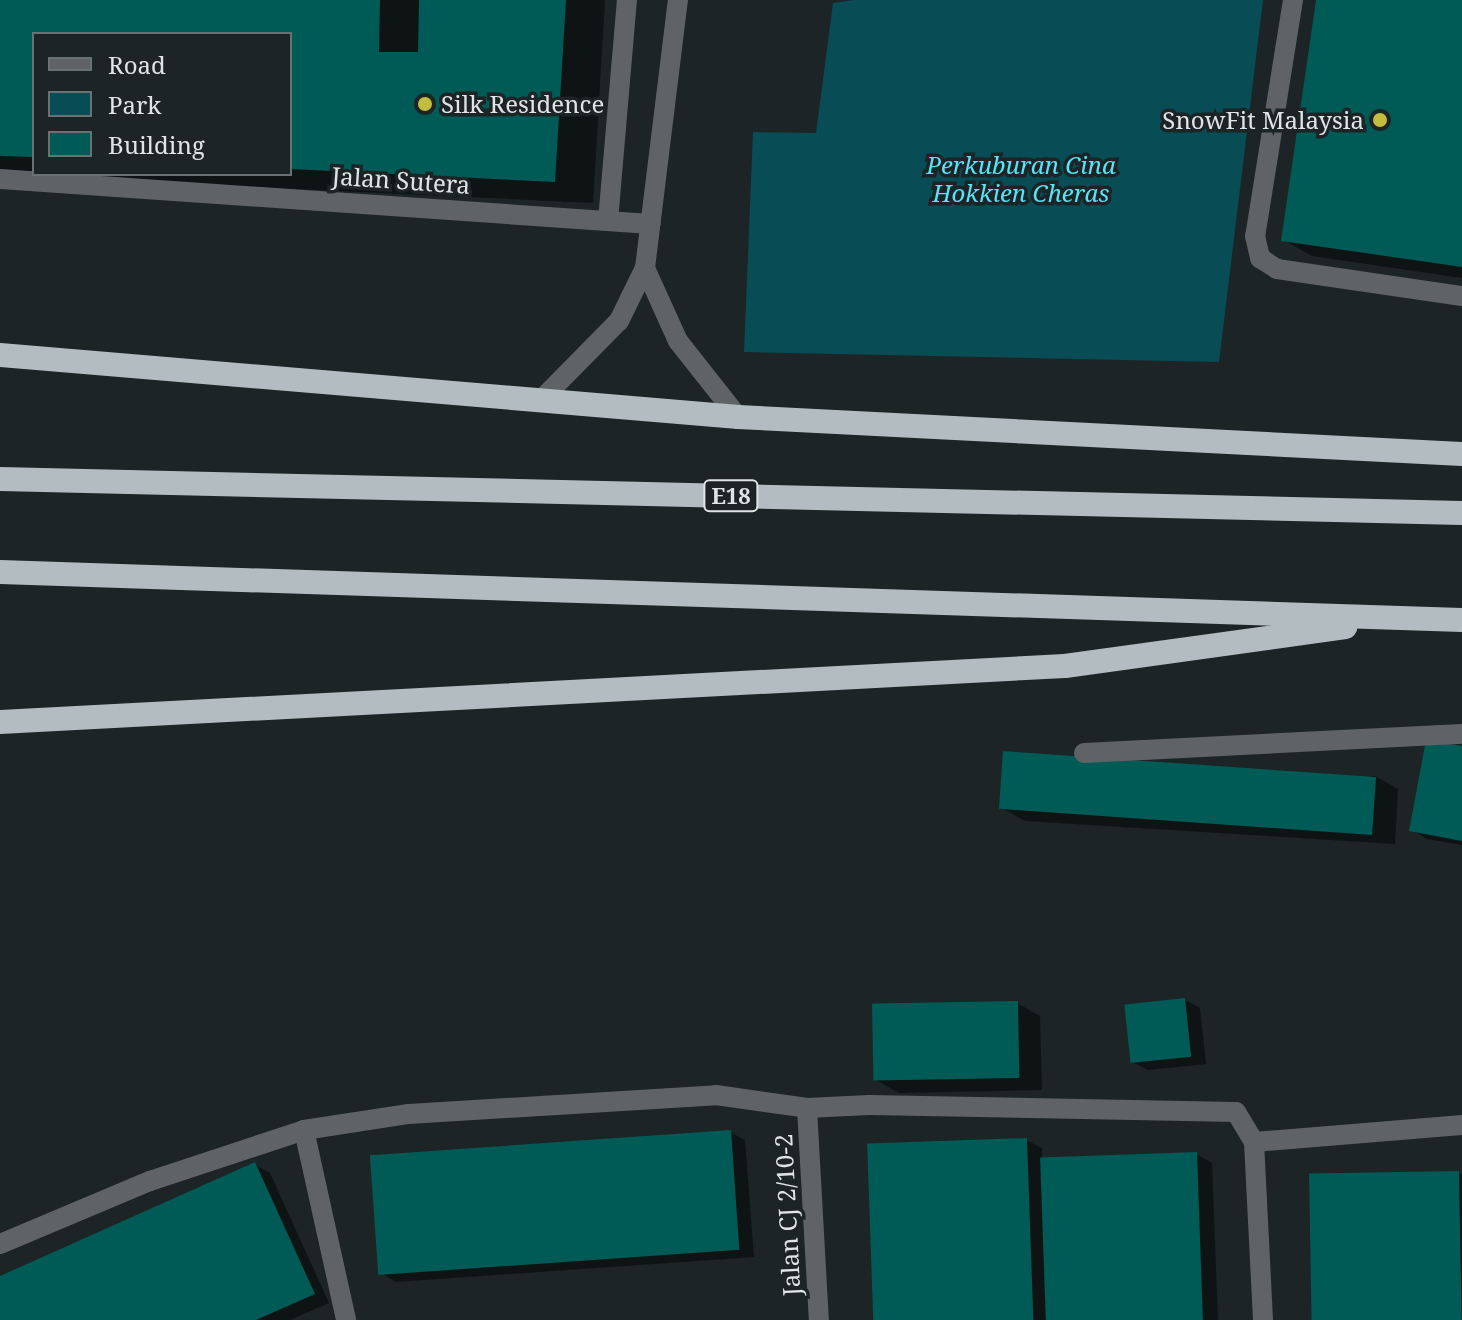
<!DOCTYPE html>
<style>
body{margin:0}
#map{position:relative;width:1462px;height:1320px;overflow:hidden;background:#1c2426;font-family:"Noto Serif",serif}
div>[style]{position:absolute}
.green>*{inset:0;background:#084c55}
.shadow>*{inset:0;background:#0007}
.building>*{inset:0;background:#005a55;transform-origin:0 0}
.service>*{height:20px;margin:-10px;padding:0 10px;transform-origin:10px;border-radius:10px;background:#5f6365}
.minor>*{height:20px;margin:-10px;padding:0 10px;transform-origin:10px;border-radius:10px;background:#5f6365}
.motorway>*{height:24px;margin:-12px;padding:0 12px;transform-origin:12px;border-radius:12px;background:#b3bdc1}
.dots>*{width:22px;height:22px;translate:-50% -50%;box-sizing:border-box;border:4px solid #1c2426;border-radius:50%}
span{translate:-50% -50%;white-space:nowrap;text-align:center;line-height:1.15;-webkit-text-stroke:7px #1c2426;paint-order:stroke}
.shield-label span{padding:2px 6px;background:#1c2426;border:2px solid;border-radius:6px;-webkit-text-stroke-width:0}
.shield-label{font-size:22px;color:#dfe5e6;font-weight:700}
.poi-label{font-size:24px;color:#dfe5e6}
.left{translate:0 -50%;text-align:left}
.right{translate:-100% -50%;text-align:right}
.park-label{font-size:24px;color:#56e4f8;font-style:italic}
.street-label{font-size:24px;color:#dfe5e6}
.legend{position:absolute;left:32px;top:32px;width:260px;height:144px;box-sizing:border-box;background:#1c2426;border:2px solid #6a7173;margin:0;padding:10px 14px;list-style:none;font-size:24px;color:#dfe5e6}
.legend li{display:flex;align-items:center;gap:16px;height:40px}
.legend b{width:40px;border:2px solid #6a7173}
</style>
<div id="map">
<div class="green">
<i style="clip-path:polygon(854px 0,1263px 0,1219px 362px,744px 352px,753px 132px,816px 133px,833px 3px)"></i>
</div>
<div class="shadow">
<i style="clip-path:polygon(evenodd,0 0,605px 0,593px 203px,0 175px,0 0,34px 34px,290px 34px,290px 174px,34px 174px,34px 34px)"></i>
<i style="clip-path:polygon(1318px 0,1462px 0,1462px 278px,1312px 256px,1284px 240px)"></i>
<i style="clip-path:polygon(1462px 748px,1462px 845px,1427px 839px,1412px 830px)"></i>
<i style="clip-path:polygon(1375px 776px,1398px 789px,1395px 844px,1025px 821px,1002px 808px)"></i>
<i style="clip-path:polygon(1185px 1000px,1200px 1008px,1206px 1064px,1148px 1070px,1132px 1062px)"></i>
<i style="clip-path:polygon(1017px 1003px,1040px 1016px,1042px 1090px,899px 1093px,876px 1080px)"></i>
<i style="clip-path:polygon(730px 1132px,745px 1140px,754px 1257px,396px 1282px,381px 1273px)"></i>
<i style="clip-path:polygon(1026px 1140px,1042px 1148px,1042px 1159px,1196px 1154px,1212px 1163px,1218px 1320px,876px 1320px)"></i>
<i style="clip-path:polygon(255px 1165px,270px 1173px,329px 1303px,290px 1320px,0 1320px,0 1278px)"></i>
<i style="clip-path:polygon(1458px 1173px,1462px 1175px,1462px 1320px,1318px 1320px)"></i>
</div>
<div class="building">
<i style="clip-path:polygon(0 0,380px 0,379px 52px,418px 52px,419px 0,566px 0,555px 182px,290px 169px,290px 34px,34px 34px,34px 157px,0 156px)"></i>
<i style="clip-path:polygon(1316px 0,1462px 0,1462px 267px,1281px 241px)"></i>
<i style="clip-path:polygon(1426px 740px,1462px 746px,1462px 841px,1409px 831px)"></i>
<i style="left:1003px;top:751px;width:374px;height:58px;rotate:4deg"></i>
<i style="left:1185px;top:998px;width:59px;height:61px;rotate:84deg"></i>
<i style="left:1018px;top:1001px;width:77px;height:146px;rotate:89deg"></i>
<i style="left:731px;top:1130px;width:120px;height:362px;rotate:86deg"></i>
<i style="left:1027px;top:1138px;width:182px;height:160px;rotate:88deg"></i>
<i style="left:1197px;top:1152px;width:168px;height:157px;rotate:88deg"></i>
<i style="clip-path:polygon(255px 1162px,315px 1294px,256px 1320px,0 1320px,0 1276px)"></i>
<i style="left:1459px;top:1171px;width:149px;height:150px;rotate:89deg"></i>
</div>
<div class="service">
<i style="left:1293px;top:0;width:239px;rotate:99.1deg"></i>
<i style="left:1255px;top:236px;width:23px;rotate:77deg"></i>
<i style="left:1260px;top:258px;width:20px;rotate:33deg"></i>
<i style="left:1277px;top:269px;width:187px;rotate:8.3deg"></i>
<i style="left:0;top:179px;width:652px;rotate:3.96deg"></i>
<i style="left:608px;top:221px;width:222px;rotate:-85.1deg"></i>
<i style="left:645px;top:268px;width:80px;rotate:65.7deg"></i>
<i style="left:678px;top:341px;width:97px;rotate:51.7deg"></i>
<i style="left:539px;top:402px;width:114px;rotate:-45.4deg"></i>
<i style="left:619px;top:321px;width:59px;rotate:-63.9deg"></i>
<i style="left:645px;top:268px;width:270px;rotate:-83deg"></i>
<i style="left:1084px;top:753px;width:378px;rotate:-2.9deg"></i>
<i style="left:304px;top:1130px;width:195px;rotate:77.5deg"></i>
<i style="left:0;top:1244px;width:163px;rotate:-22.8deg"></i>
<i style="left:150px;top:1181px;width:162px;rotate:-18.3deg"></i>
<i style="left:304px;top:1130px;width:106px;rotate:-8.7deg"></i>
<i style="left:409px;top:1114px;width:308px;rotate:-3.5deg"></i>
<i style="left:716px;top:1095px;width:92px;rotate:8.1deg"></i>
<i style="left:807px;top:1108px;width:62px;rotate:-2.8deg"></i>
<i style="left:869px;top:1105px;width:367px;rotate:1.1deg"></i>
<i style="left:1236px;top:1112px;width:35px;rotate:59deg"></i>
<i style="left:1254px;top:1142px;width:209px;rotate:-4.7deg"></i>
</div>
<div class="minor">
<i style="left:807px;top:1108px;width:212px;rotate:86.8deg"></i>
<i style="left:1254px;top:1142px;width:178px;rotate:87.1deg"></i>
</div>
<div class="motorway">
<i style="left:0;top:355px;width:741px;rotate:4.8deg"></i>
<i style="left:738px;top:417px;width:725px;rotate:2.93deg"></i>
<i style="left:0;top:479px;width:1462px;rotate:1.33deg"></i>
<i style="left:0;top:572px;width:1463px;rotate:1.88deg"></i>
<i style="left:0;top:722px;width:1066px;rotate:-3.01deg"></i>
<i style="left:1065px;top:666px;width:283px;rotate:-7.9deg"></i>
</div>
<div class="dots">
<i style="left:425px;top:104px;background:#c4bc3e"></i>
<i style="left:1380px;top:120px;background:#c4bc3e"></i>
</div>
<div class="shield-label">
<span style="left:731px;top:496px">E18</span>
</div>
<div class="poi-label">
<span class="left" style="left:441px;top:104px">Silk Residence</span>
<span class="right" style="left:1364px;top:120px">SnowFit Malaysia</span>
</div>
<div class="park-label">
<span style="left:1021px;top:179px">Perkuburan Cina<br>Hokkien Cheras</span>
</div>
<div class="street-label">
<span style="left:401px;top:180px;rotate:4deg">Jalan Sutera</span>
<span style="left:787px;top:1215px;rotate:-93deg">Jalan CJ 2/10-2</span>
</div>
<ul class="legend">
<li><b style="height:10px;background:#5f6365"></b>Road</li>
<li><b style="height:22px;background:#084c55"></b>Park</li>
<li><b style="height:22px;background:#005a55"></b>Building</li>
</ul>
</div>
